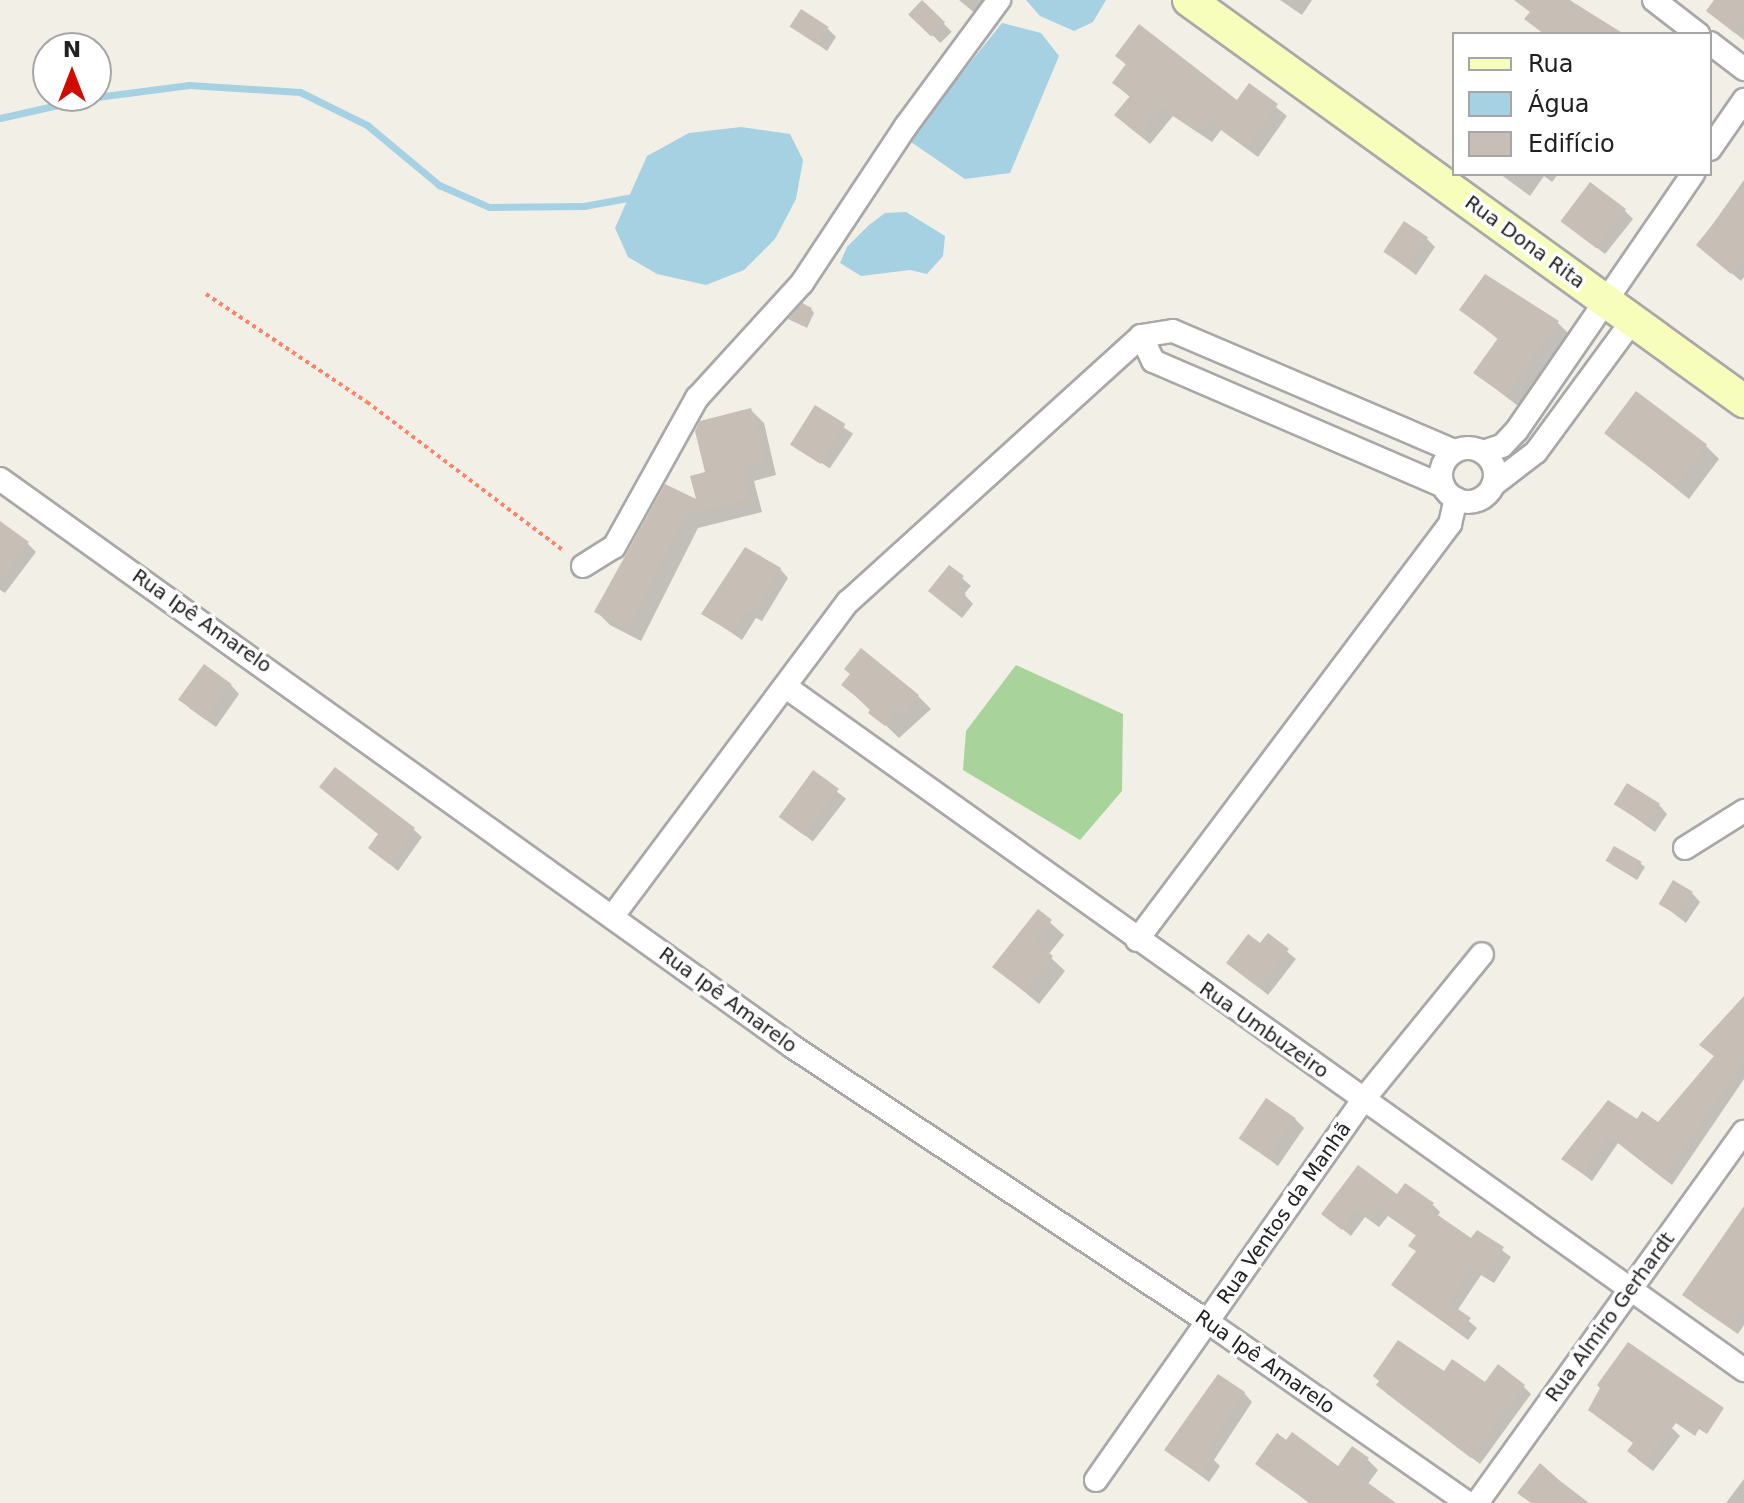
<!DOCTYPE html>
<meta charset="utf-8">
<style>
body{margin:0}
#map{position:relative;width:1744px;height:1503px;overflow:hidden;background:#f2efe7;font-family:"DejaVu Sans",sans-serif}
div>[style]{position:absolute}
.forest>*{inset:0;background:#a8d39a}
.water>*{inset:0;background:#a5d1e2}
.shadow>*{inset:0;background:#0003;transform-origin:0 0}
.stream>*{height:7px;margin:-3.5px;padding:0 3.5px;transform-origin:3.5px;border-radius:3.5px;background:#a5d1e2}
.building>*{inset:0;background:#c7beb6;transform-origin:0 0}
.path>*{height:4px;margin-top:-2px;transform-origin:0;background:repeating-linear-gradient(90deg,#ff826b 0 4px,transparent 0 8px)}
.roads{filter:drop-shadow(2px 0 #a8a8a8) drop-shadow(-2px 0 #a8a8a8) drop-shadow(0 2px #a8a8a8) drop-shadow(0 -2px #a8a8a8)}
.street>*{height:22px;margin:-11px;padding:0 11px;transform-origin:11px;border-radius:11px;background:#fff}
.street>.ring{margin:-11px;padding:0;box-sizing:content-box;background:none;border:22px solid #fff;border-radius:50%}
.secondary>*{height:32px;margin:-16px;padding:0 16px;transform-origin:16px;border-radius:16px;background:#f7fdba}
span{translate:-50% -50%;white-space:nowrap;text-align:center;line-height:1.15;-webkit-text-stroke:7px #fff;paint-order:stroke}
.street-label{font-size:20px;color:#212121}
.legend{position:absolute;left:1452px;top:32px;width:260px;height:144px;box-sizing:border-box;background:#fff;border:2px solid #a6a6a6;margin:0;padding:10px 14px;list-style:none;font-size:24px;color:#212121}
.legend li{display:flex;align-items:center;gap:16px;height:40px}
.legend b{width:40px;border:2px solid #a6a6a6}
.north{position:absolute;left:32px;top:32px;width:80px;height:80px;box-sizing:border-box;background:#fff;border:2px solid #a6a6a6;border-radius:50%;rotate:0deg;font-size:22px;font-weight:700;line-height:32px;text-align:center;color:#212121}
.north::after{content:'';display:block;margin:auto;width:28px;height:36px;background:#d20b00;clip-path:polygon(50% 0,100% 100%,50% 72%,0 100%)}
</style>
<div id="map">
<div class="forest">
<i style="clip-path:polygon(1016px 665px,1123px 714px,1122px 791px,1080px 840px,963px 770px,966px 731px)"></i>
</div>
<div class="water">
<i style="clip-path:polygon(1026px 0,1106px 0,1093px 22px,1074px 31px,1040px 16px)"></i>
<i style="clip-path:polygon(1002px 23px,1041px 33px,1059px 56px,1010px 173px,965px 179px,908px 140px)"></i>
<i style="clip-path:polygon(741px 127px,790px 134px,803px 160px,796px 199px,775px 239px,744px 270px,706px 285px,657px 274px,628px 257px,615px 228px,647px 156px,689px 133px)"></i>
<i style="clip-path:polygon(906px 212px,945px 236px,943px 256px,927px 274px,910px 270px,861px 276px,840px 263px,847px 247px,869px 225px,885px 213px)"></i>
</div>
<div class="shadow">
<i style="clip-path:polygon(959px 0,996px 0,982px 19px)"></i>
<i style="clip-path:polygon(1280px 0,1312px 0,1302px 15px)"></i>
<i style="clip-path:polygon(1526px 0,1570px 0,1617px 34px,1546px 34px)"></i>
<i style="clip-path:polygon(1718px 0,1744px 0,1744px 40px,1717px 19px)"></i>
<i style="left:922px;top:2px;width:42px;height:16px;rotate:45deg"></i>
<i style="clip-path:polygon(792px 26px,828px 29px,836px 37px,827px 51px)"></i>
<i style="clip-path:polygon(1118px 56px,1238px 103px,1250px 86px,1287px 116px,1258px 157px,1221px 130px,1212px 142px,1173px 116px,1150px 144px,1127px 125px,1131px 98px,1114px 83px,1127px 66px)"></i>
<i style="clip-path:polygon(1500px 174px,1558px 174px,1552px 182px,1544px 176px,1530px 196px)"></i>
<i style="clip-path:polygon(1744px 180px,1744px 277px,1741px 281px,1698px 245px)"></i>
<i style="clip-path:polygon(1624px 210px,1633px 219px,1605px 254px,1572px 229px)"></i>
<i style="clip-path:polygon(1426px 238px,1435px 247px,1416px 275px,1386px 252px)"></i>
<i style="clip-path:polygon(811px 309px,814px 313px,807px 328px,791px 319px)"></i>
<i style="clip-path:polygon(1462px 310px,1557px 322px,1569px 334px,1518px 406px,1475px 373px,1499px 340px)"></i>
<i style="left:815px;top:408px;width:46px;height:42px;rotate:34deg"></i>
<i style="clip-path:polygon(751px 410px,764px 423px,776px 475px,754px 481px,762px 512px,698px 528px,641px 641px,610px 625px,597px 612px,666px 486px,699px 503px)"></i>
<i style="clip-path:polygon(1607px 433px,1706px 446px,1719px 459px,1689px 499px)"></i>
<i style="clip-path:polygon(0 539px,27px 543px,36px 552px,5px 593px,0 590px)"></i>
<i style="clip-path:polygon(780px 569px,788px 578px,762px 621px,756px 618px,742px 640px,704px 614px)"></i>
<i style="clip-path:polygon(962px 578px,971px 586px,964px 594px,973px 604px,962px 618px,939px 599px)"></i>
<i style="clip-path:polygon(231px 685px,239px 694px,216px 727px,189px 708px)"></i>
<i style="clip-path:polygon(844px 685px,918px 696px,931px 709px,899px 738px)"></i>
<i style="left:813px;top:773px;width:42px;height:54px;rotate:38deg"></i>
<i style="clip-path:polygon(1616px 804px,1659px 805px,1667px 814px,1655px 832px)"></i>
<i style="clip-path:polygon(413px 829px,422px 837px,398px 871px,370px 848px)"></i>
<i style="clip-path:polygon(1611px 864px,1641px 864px,1645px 867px,1637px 880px)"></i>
<i style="clip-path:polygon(1692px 893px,1700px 902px,1686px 923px,1663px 905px)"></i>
<i style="clip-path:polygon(1038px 912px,1064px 935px,1048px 955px,1065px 971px,1039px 1004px,995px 967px)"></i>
<i style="clip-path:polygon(1268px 936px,1296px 959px,1268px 995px,1229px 963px,1261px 946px)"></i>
<i style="clip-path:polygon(1744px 997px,1744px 1079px,1672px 1185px,1618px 1143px,1592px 1181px,1564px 1159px,1637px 1122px,1659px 1125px,1715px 1057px)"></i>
<i style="clip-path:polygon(1295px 1119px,1304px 1128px,1278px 1166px,1241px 1138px)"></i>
<i style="clip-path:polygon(1398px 1197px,1432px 1204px,1440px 1212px,1437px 1217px,1472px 1241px,1478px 1232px,1511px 1257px,1494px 1283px,1481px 1275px,1457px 1311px,1477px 1328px,1468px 1340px,1393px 1285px,1417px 1252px,1417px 1236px,1388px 1216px,1379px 1227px,1365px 1217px,1351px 1236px,1324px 1214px)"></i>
<i style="clip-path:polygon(1744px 1209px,1744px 1325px,1738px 1334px,1693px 1303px)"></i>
<i style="clip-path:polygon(1486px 1385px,1523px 1386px,1531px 1394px,1480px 1464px,1386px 1393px)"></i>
<i style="clip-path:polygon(1244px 1393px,1252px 1402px,1214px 1460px,1220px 1466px,1209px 1482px,1167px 1450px)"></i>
<i style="clip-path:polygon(1590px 1410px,1671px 1427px,1680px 1436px,1653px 1471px,1637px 1459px,1635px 1444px)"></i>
<i style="clip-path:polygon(1368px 1460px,1378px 1470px,1367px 1485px,1393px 1503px,1309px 1503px,1258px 1463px,1339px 1468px)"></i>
<i style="clip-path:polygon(1744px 1479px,1744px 1503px,1726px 1503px)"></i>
</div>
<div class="stream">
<i style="left:0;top:118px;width:91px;rotate:-12.7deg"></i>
<i style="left:89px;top:98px;width:101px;rotate:-7.4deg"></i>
<i style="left:189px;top:85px;width:111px;rotate:3.6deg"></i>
<i style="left:300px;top:92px;width:75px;rotate:26.2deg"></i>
<i style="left:367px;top:125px;width:94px;rotate:39.8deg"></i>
<i style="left:439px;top:185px;width:55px;rotate:23.7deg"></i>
<i style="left:489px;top:207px;width:95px;rotate:-0.6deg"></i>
<i style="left:584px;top:206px;width:55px;rotate:-10.5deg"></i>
</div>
<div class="building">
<i style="left:922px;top:0;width:32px;height:20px;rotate:44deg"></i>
<i style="clip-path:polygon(1514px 0,1562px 0,1573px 8px,1576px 4px,1624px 34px,1544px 34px,1524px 19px,1530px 12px)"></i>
<i style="clip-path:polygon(1714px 0,1744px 0,1744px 22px,1735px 33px,1706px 11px)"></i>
<i style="left:801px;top:9px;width:33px;height:21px;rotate:33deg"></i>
<i style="clip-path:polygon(1139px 24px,1237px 100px,1249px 83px,1278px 104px,1247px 148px,1209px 121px,1201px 133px,1162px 107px,1139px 135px,1114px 115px,1130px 96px,1112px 83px,1126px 64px,1115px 56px)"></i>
<i style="left:1590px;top:182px;width:45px;height:49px;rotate:37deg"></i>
<i style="clip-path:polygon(1744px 186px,1744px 258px,1731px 274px,1696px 245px)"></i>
<i style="left:1404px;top:221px;width:29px;height:37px;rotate:34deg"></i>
<i style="clip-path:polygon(1485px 274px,1559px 321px,1506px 396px,1473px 373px,1498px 338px,1459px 310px)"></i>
<i style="clip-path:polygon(802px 303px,812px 308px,803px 326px,788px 319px)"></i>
<i style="left:1636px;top:391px;width:89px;height:53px;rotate:37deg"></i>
<i style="left:815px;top:405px;width:36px;height:47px;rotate:32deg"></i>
<i style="clip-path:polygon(751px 408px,766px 462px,742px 468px,750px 499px,685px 516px,628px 629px,594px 612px,665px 484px,696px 499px,690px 476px,705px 472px,695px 431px,700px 421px)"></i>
<i style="clip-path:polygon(0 521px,29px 542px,0 581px)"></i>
<i style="clip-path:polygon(745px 547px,781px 568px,753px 614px,747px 611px,733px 633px,701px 614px)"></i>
<i style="clip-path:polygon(949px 565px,964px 576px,956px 586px,966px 594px,953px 611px,928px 591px)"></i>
<i style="clip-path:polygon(861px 648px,919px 695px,904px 714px,898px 709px,885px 726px,868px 713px,871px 708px,841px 685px,850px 674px,844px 669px)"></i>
<i style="left:204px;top:664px;width:34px;height:44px;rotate:36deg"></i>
<i style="clip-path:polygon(335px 767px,415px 828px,389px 864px,368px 848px,378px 834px,319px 787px)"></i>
<i style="left:813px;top:770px;width:32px;height:58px;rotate:36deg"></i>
<i style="left:1627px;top:783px;width:39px;height:25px;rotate:32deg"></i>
<i style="left:1614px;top:846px;width:32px;height:17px;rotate:30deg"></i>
<i style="left:1673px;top:880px;width:23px;height:28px;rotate:31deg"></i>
<i style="clip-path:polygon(1038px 909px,1052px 920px,1035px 942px,1053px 956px,1025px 992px,992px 967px)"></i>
<i style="clip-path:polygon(1268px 933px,1289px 949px,1259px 988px,1226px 963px,1248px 934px,1260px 943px)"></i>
<i style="clip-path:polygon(1744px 996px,1744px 1063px,1663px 1178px,1609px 1136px,1583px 1174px,1561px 1159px,1608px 1100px,1637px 1119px,1642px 1111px,1658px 1122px,1714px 1056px,1699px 1045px)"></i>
<i style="left:1266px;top:1098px;width:36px;height:49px;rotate:34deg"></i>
<i style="clip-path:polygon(1358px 1165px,1397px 1194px,1405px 1183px,1434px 1203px,1429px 1209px,1471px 1238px,1477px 1230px,1504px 1247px,1486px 1276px,1472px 1268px,1449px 1303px,1471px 1318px,1459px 1333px,1391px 1285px,1416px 1251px,1408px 1246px,1416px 1235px,1379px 1209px,1371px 1220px,1356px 1210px,1342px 1230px,1321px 1214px)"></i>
<i style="clip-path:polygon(1744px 1206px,1744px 1306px,1729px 1327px,1682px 1295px)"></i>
<i style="clip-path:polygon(1398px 1340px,1444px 1371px,1452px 1359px,1485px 1382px,1498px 1364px,1525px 1385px,1471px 1458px,1376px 1385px,1379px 1381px,1373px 1376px)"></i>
<i style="clip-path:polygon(1628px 1342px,1724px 1408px,1707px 1434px,1699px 1429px,1695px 1436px,1676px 1423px,1644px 1464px,1627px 1451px,1633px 1443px,1588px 1410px,1600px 1388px,1597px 1385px)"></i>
<i style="clip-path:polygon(1218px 1374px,1245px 1392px,1206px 1452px,1213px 1456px,1200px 1475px,1164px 1450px)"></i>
<i style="clip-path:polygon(1292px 1432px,1338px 1466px,1352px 1446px,1369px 1458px,1357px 1475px,1396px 1503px,1310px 1503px,1255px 1464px,1277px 1433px,1286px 1440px)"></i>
<i style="clip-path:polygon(1540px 1463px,1559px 1480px,1589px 1503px,1531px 1503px,1517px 1493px)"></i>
</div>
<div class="path">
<i style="left:206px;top:294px;width:194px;rotate:33.9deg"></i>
<i style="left:367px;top:402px;width:248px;rotate:37.1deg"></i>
</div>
<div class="roads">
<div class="street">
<i style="left:1654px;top:0;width:56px;rotate:37.7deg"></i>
<i style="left:1710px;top:43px;width:43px;rotate:37.4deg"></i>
<i style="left:1710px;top:149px;width:60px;rotate:-55.2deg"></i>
<i style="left:1141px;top:336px;width:28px;rotate:64deg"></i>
<i style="left:1153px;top:361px;width:316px;rotate:23.3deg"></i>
<i class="ring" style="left:1441px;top:448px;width:32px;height:32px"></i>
<i style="left:1483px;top:452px;width:20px;rotate:-18deg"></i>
<i style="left:1502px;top:446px;width:22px;rotate:-47deg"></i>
<i style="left:1517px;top:430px;width:311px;rotate:-55.5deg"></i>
<i style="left:0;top:479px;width:975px;rotate:35.61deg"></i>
<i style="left:793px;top:1047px;width:498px;rotate:33.5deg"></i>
<i style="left:1208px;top:1322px;width:316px;rotate:34.9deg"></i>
<i style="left:1493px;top:485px;width:54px;rotate:-37.5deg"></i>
<i style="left:1536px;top:452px;width:164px;rotate:-53.7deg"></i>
<i style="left:583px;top:566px;width:36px;rotate:-32deg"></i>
<i style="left:614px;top:547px;width:171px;rotate:-60.9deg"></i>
<i style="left:697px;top:398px;width:156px;rotate:-47.6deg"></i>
<i style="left:802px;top:283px;width:188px;rotate:-56.5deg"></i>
<i style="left:906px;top:126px;width:157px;rotate:-53.6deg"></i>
<i style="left:786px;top:687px;width:1177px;rotate:35.49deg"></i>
<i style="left:1685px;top:848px;width:70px;rotate:-32.1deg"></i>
<i style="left:612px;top:917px;width:394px;rotate:-53.2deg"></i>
<i style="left:848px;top:602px;width:396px;rotate:-42.2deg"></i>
<i style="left:1141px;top:336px;width:32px;rotate:-9deg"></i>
<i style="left:1173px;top:331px;width:306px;rotate:23.1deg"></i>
<i style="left:1137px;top:940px;width:521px;rotate:-53.04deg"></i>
<i style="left:1450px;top:524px;width:26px;rotate:-77deg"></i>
<i style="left:1096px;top:1480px;width:464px;rotate:-54.9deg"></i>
<i style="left:1363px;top:1100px;width:188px;rotate:-50.8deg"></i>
<i style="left:1477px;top:1503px;width:457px;rotate:-54.3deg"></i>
</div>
<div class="secondary">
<i style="left:1189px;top:0;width:685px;rotate:35.85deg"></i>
</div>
</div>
<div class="street-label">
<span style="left:1525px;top:242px;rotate:36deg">Rua Dona Rita</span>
<span style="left:202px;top:621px;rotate:35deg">Rua Ipê Amarelo</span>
<span style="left:728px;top:1000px;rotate:36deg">Rua Ipê Amarelo</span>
<span style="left:1264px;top:1030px;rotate:35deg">Rua Umbuzeiro</span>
<span style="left:1284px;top:1213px;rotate:-55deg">Rua Ventos da Manhã</span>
<span style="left:1610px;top:1317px;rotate:-54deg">Rua Almiro Gerhardt</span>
<span style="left:1265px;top:1362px;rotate:35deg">Rua Ipê Amarelo</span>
</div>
<ul class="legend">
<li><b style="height:10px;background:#f7fdba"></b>Rua</li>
<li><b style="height:22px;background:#a5d1e2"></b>Água</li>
<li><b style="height:22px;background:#c7beb6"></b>Edifício</li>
</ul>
<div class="north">N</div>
</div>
